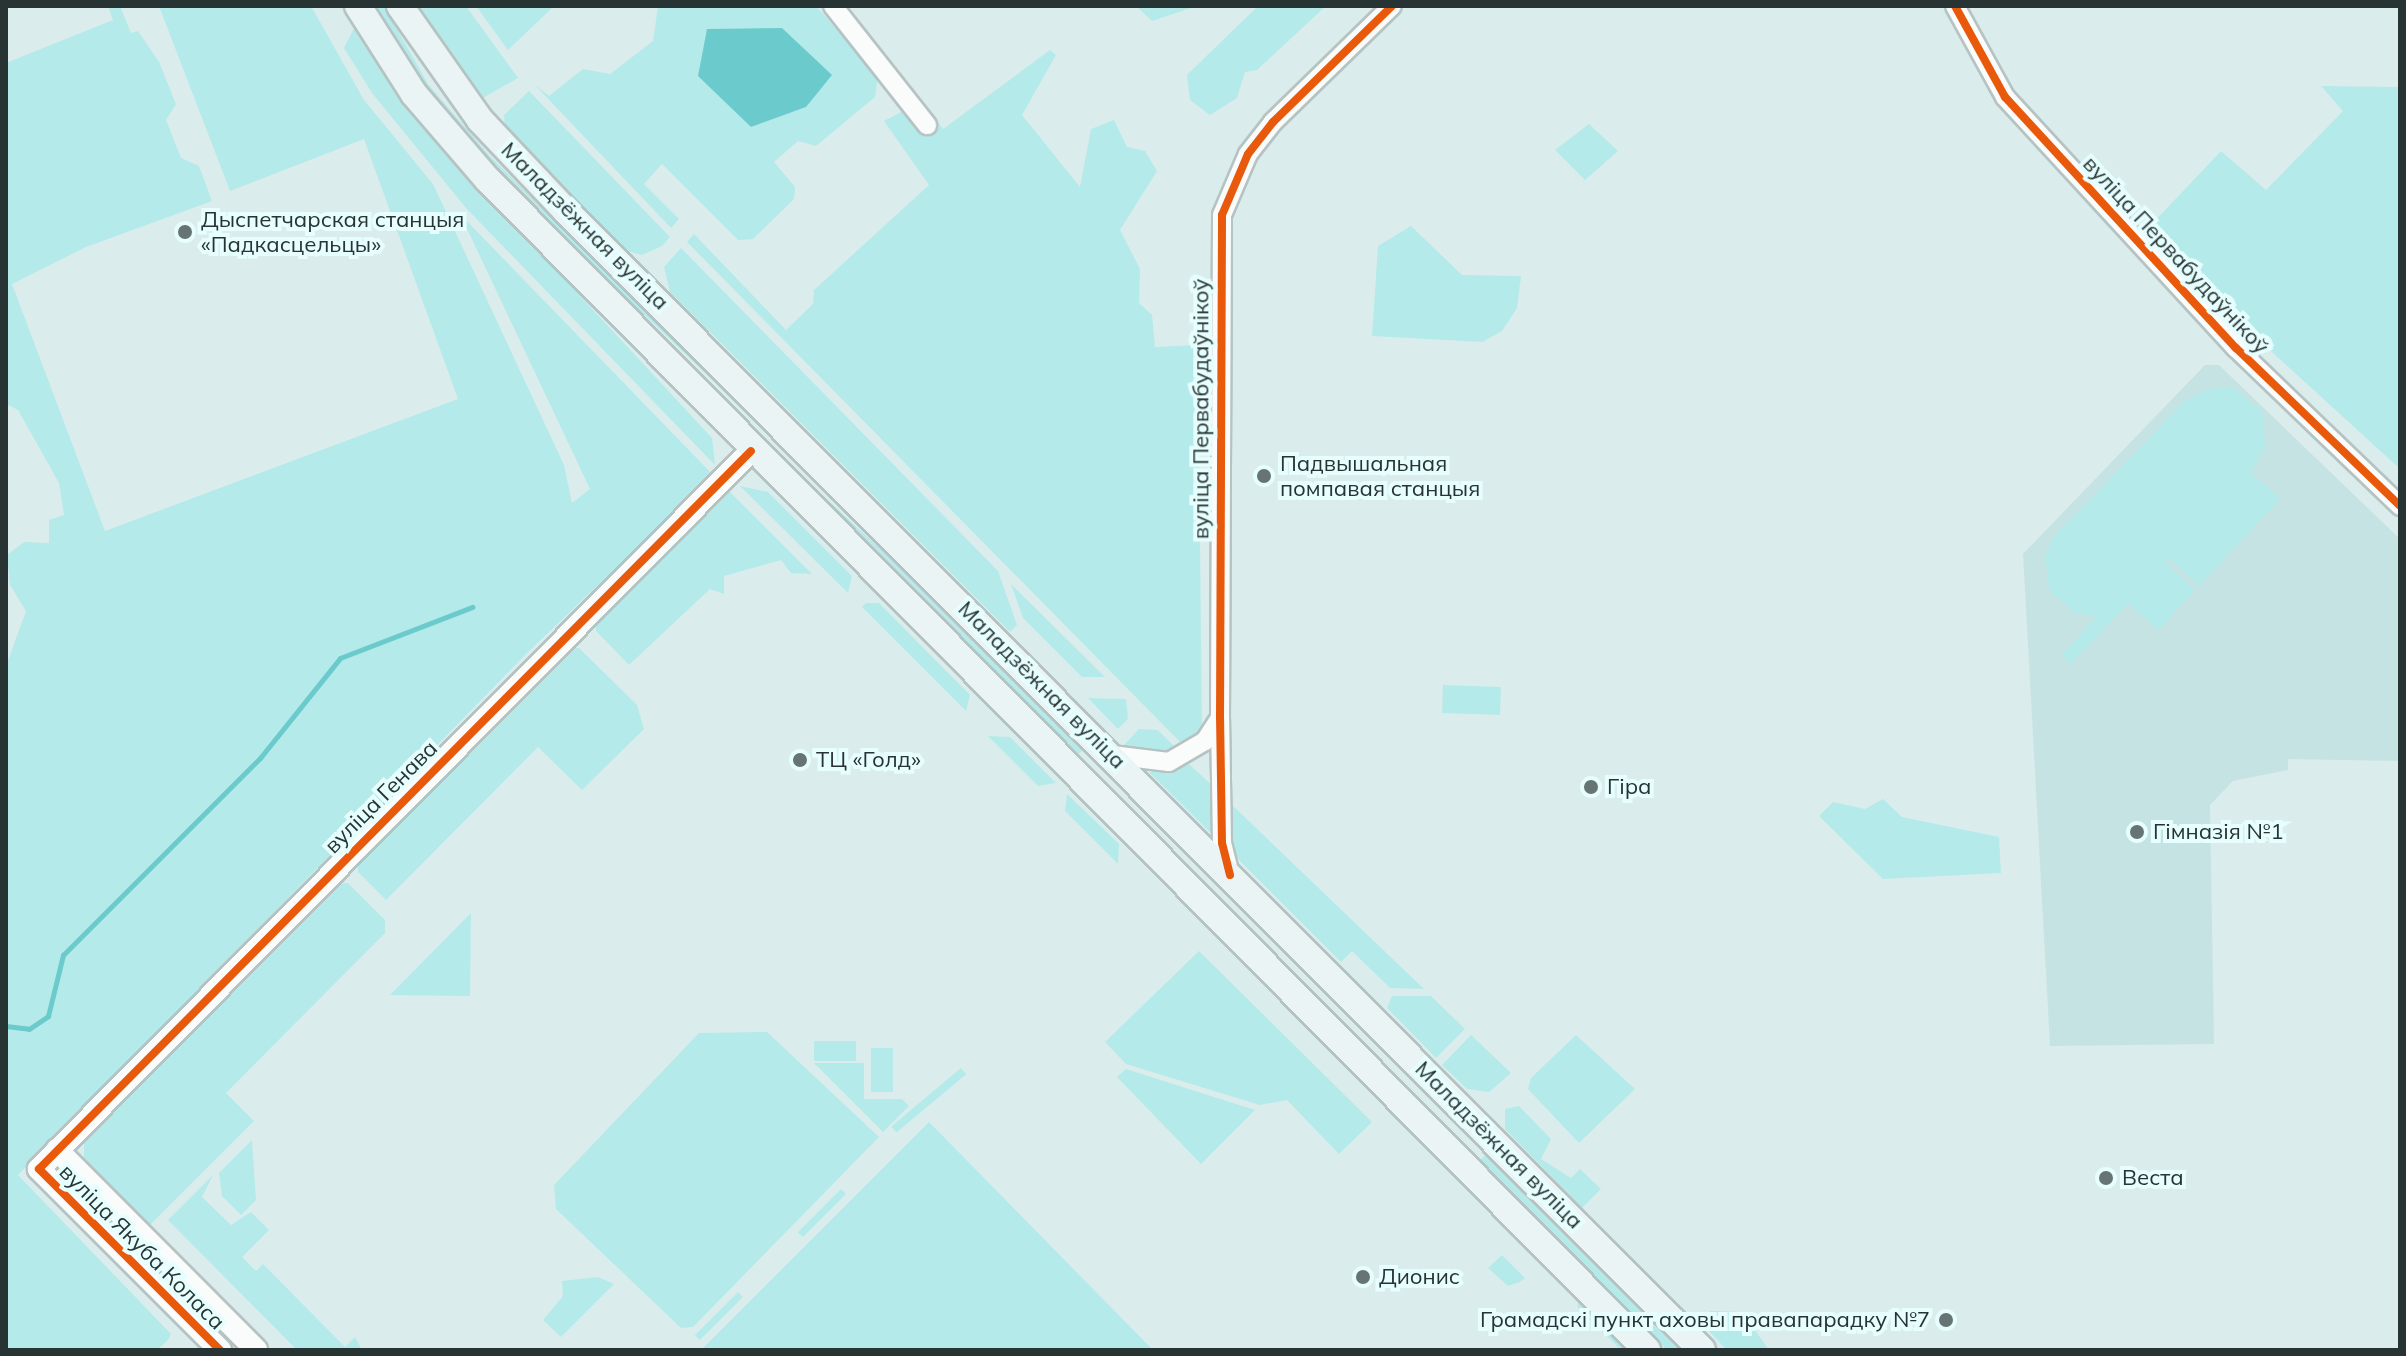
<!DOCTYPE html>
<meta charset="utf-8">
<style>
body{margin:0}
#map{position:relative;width:2406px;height:1356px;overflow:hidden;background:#dbecec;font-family:Mulish,sans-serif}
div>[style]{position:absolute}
.built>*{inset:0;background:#c6e3e3}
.green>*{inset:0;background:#b5eaea;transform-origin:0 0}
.water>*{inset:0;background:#6bcbcc}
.stream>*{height:5px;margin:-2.5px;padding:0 2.5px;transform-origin:2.5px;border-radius:2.5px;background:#6bcbcc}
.roads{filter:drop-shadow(2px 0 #b6c3c3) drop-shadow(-2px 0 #b6c3c3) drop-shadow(0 2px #b6c3c3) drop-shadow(0 -2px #b6c3c3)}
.minor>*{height:18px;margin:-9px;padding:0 9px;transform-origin:9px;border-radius:9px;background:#fafcfc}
.tertiary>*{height:22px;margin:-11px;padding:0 11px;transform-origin:11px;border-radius:11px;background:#fafcfc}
.secondary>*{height:26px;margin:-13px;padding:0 13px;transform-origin:13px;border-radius:13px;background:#ebf4f4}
.cycleway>*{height:8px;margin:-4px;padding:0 4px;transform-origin:4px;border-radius:4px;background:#e8590c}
.dots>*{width:22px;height:22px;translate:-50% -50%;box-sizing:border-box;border:4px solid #e6fefe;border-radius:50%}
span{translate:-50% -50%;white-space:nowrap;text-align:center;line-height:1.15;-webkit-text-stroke:8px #e6fefe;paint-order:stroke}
.poi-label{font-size:22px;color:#283333}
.left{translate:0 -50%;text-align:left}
.right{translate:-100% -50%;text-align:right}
.street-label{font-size:22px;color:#283333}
.frame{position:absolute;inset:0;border:8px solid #283333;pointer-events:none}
</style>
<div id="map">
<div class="built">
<i style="clip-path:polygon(2205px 365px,2219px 365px,2400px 539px,2400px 761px,2288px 759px,2288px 770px,2233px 781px,2210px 805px,2214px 1044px,2050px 1046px,2023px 554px)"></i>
</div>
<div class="green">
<i style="clip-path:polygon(108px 6px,120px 6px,131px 33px,138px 31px,159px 62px,176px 104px,166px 120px,181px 158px,199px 166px,212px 201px,86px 247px,12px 284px,105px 531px,458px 399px,364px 139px,230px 191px,159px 6px,311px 6px,364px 100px,433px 184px,564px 465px,572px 503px,590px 489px,460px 214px,713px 475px,525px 655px,18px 1175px,171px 1334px,168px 1340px,157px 1350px,6px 1350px,6px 666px,26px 611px,10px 585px,7px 555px,24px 542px,49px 543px,49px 520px,64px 515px,59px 483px,18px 410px,6px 404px,6px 63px,113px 20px)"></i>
<i style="clip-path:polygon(375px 6px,384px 6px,428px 84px,488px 154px,720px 387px,483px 161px,422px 89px)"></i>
<i style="clip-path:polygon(414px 6px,466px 6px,518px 78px,481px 99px)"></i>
<i style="clip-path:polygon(476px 6px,554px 6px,508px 50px)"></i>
<i style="clip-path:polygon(evenodd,658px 6px,816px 6px,878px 77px,875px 97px,816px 146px,798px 141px,774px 162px,795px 187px,794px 199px,753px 239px,738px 240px,662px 164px,644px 184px,679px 219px,671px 228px,534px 84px,549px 96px,583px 69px,610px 74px,653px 41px,658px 6px,724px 100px,806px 107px,751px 127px,724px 100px)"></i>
<i style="clip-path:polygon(1136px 6px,1197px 6px,1152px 21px)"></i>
<i style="clip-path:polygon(1258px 6px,1326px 6px,1257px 70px,1245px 72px,1237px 98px,1210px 115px,1190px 100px,1187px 75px)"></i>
<i style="clip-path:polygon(354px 28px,454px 160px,712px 438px,715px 465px,466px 208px,372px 93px,344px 48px)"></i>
<i style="clip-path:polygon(1050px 50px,1056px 55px,1022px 115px,1080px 187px,1091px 129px,1114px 120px,1127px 147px,1145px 151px,1157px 171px,1120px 230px,1140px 269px,1139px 303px,1152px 315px,1155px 347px,1198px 345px,1202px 734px,1186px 748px,687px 242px,694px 234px,786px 330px,813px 304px,814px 290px,929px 185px,884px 121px,905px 110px,925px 132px,938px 122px,943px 129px)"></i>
<i style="clip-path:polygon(2321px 86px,2400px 87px,2400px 469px,2261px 342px,2151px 225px,2221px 151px,2266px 190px,2343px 111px)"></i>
<i style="clip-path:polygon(529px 91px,670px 237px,662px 246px,642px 255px,627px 251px,505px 131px,504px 115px)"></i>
<i style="clip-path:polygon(1589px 124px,1618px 151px,1585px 180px,1555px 150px)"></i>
<i style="clip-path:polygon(1411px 226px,1462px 275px,1521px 276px,1517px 308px,1502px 331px,1482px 342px,1372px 336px,1378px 246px)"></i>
<i style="clip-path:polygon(681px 248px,998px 571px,1017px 625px,1010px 632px,670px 292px,664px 267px)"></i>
<i style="clip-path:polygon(2215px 387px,2233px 388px,2262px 411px,2265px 448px,2251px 472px,2280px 499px,2199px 586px,2170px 559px,2166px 563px,2195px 590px,2158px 630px,2128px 603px,2071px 664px,2062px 655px,2097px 616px,2075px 613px,2049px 590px,2045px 555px,2053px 538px,2186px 400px)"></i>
<i style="clip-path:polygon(740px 486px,768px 492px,852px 576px,848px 593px)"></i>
<i style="clip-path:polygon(727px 489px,812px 574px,791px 573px,781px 560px,724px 576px,724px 594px,710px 589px,629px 665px,596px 631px,596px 621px)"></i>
<i style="clip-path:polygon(818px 491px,932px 597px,1083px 750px,1077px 756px)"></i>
<i style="clip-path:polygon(1011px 584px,1105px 677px,1082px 677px,1023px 618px)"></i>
<i style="clip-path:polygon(866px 603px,879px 603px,970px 695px,966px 711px,862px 607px)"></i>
<i style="clip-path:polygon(568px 648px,579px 648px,637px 705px,644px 729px,582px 790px,538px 747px,386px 900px,358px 872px,358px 860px)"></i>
<i style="left:1443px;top:685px;width:58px;height:28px;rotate:2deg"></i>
<i style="clip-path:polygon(1088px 698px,1126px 699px,1128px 719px,1118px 729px)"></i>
<i style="clip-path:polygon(1139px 729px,1158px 730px,1180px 752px,1134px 753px,1124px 745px)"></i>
<i style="clip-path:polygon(988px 736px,1010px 737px,1056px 783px,1038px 786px)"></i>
<i style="clip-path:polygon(1189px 764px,1215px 788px,1215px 837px,1149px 772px)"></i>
<i style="clip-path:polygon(1067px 794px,1119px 844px,1118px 864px,1065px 811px)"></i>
<i style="clip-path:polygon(1883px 799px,1902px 817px,1999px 837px,2001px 873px,1883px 879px,1819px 816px,1833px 802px,1865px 809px)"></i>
<i style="clip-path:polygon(1231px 804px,1424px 989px,1390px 988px,1352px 951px,1341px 962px,1234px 855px)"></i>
<i style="clip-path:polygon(348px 883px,385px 920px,385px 933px,226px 1093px,254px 1121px,146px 1229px,84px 1163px,84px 1139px,335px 884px)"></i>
<i style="clip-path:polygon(471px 913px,470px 996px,390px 995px)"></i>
<i style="clip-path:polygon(1199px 951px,1372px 1122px,1339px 1154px,1287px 1100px,1260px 1105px,1126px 1064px,1105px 1042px)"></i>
<i style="clip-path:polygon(1392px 996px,1431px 996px,1465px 1029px,1436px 1058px,1387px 1008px)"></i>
<i style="clip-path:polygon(767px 1032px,879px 1137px,693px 1327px,681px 1328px,556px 1209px,554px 1185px,699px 1033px)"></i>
<i style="clip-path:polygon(1471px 1035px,1511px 1073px,1489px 1092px,1467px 1089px,1442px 1065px)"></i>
<i style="clip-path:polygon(1576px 1035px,1635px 1089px,1579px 1143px,1528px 1089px,1531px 1078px)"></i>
<i style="left:814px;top:1041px;width:42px;height:20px"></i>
<i style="left:871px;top:1048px;width:22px;height:44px"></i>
<i style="clip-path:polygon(814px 1063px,864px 1063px,864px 1099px,902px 1099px,909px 1106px,883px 1132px)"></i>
<i style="left:961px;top:1068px;width:8px;height:91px;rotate:50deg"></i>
<i style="clip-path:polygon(1126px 1069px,1255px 1110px,1201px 1164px,1117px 1077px)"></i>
<i style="clip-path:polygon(1519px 1106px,1551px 1139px,1541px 1159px,1571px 1178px,1580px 1169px,1601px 1189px,1582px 1208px,1505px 1129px,1505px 1109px)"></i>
<i style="clip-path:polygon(929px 1122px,1153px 1350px,701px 1350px)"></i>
<i style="clip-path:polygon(252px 1140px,256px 1200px,241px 1215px,222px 1196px,219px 1173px)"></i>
<i style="clip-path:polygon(1487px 1154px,1682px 1350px,1667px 1350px,1480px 1160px)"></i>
<i style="clip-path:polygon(213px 1175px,202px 1197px,231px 1225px,251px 1212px,269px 1230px,242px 1257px,256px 1271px,263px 1264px,345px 1347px,355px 1337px,362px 1350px,297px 1350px,168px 1220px)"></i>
<i style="left:841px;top:1189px;width:7px;height:61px;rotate:45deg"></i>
<i style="clip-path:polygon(1502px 1255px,1525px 1278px,1520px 1282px,1508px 1286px,1488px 1268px)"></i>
<i style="clip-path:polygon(598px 1277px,614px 1284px,561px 1337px,543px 1320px,563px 1296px,562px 1281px)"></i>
<i style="left:738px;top:1292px;width:7px;height:61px;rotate:45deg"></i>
<i style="clip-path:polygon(1577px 1297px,1634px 1350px,1621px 1350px,1578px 1308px)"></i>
<i style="clip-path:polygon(1710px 1311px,1742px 1312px,1769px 1350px,1727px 1350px,1707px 1329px)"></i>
</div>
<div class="water">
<i style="clip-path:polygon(782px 28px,832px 75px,806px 107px,751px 127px,698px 76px,707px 29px)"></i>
</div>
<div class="stream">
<i style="left:6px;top:1026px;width:23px;rotate:7deg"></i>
<i style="left:29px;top:1029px;width:23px;rotate:-34deg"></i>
<i style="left:48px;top:1016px;width:63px;rotate:-76.2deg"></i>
<i style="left:63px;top:955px;width:279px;rotate:-45deg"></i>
<i style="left:260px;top:758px;width:128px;rotate:-51.3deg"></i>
<i style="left:340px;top:658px;width:142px;rotate:-21.1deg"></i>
</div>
<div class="roads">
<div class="minor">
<i style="left:833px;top:6px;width:152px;rotate:51.7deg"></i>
<i style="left:1955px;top:6px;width:104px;rotate:61.2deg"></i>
<i style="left:2005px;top:97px;width:341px;rotate:47.4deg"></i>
<i style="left:2236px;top:348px;width:228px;rotate:43.9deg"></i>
<i style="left:1112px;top:755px;width:57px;rotate:7deg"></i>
<i style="left:1169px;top:762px;width:42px;rotate:-30.3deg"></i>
<i style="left:1205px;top:741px;width:27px;rotate:-57deg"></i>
<i style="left:1230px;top:875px;width:33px;rotate:-104deg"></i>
<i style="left:1222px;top:843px;width:125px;rotate:-90.9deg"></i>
<i style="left:1220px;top:718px;width:503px;rotate:-89.77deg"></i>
<i style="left:1222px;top:215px;width:66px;rotate:-66.9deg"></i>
<i style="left:1248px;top:154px;width:41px;rotate:-52deg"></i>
<i style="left:1273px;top:122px;width:166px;rotate:-44.3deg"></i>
</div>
<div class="tertiary">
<i style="left:57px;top:1150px;width:282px;rotate:45.1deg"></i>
<i style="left:220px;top:1350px;width:256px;rotate:-135deg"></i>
<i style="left:39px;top:1169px;width:1011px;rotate:-45.24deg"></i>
</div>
<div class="secondary">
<i style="left:358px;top:6px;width:104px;rotate:57.5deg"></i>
<i style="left:414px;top:94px;width:113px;rotate:49.3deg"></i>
<i style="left:488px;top:180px;width:1647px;rotate:45.27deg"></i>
<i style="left:400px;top:6px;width:139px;rotate:54.9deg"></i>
<i style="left:480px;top:120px;width:125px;rotate:46.6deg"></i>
<i style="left:566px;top:211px;width:1609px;rotate:45.08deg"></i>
</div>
</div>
<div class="cycleway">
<i style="left:1955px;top:6px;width:104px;rotate:61.2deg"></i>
<i style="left:2005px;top:97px;width:341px;rotate:47.4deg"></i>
<i style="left:2236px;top:348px;width:228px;rotate:43.9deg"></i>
<i style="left:1230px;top:875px;width:33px;rotate:-104deg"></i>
<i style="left:1222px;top:843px;width:125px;rotate:-90.9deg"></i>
<i style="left:1220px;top:718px;width:503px;rotate:-89.77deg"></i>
<i style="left:1222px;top:215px;width:66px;rotate:-66.9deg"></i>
<i style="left:1248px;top:154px;width:41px;rotate:-52deg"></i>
<i style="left:1273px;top:122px;width:166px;rotate:-44.3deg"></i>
<i style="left:220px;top:1350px;width:256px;rotate:-135deg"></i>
<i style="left:39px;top:1169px;width:1011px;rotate:-45.24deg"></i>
</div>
<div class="dots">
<i style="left:185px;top:232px;background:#677474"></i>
<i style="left:1264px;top:476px;background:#677474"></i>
<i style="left:800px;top:760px;background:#677474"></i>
<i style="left:1591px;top:787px;background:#677474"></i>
<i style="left:2137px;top:832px;background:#677474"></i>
<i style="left:2106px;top:1178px;background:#677474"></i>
<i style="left:1363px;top:1277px;background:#677474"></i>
<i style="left:1946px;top:1320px;background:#677474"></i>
</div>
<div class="poi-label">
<span class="left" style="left:201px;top:232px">Дыспетчарская станцыя<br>«Падкасцельцы»</span>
<span class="left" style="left:1280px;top:476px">Падвышальная<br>помпавая станцыя</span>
<span class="left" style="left:816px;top:760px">ТЦ «Голд»</span>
<span class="left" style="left:1607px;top:787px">Гіра</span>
<span class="left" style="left:2153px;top:832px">Гімназія №1</span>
<span class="left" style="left:2122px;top:1178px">Веста</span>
<span class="left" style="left:1379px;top:1277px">Дионис</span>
<span class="right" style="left:1930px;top:1320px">Грамадскі пункт аховы правапарадку №7</span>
</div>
<div class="street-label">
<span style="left:585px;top:226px;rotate:45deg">Маладзёжная вуліца</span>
<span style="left:2176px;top:255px;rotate:47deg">вуліца Первабудаўнікоў</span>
<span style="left:1201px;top:409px;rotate:-90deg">вуліца Первабудаўнікоў</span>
<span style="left:1042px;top:685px;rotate:45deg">Маладзёжная вуліца</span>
<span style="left:381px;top:797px;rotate:-45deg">вуліца Генава</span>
<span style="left:1499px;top:1145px;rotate:45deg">Маладзёжная вуліца</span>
<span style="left:142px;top:1247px;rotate:45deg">вуліца Якуба Коласа</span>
</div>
<div class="frame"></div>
</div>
